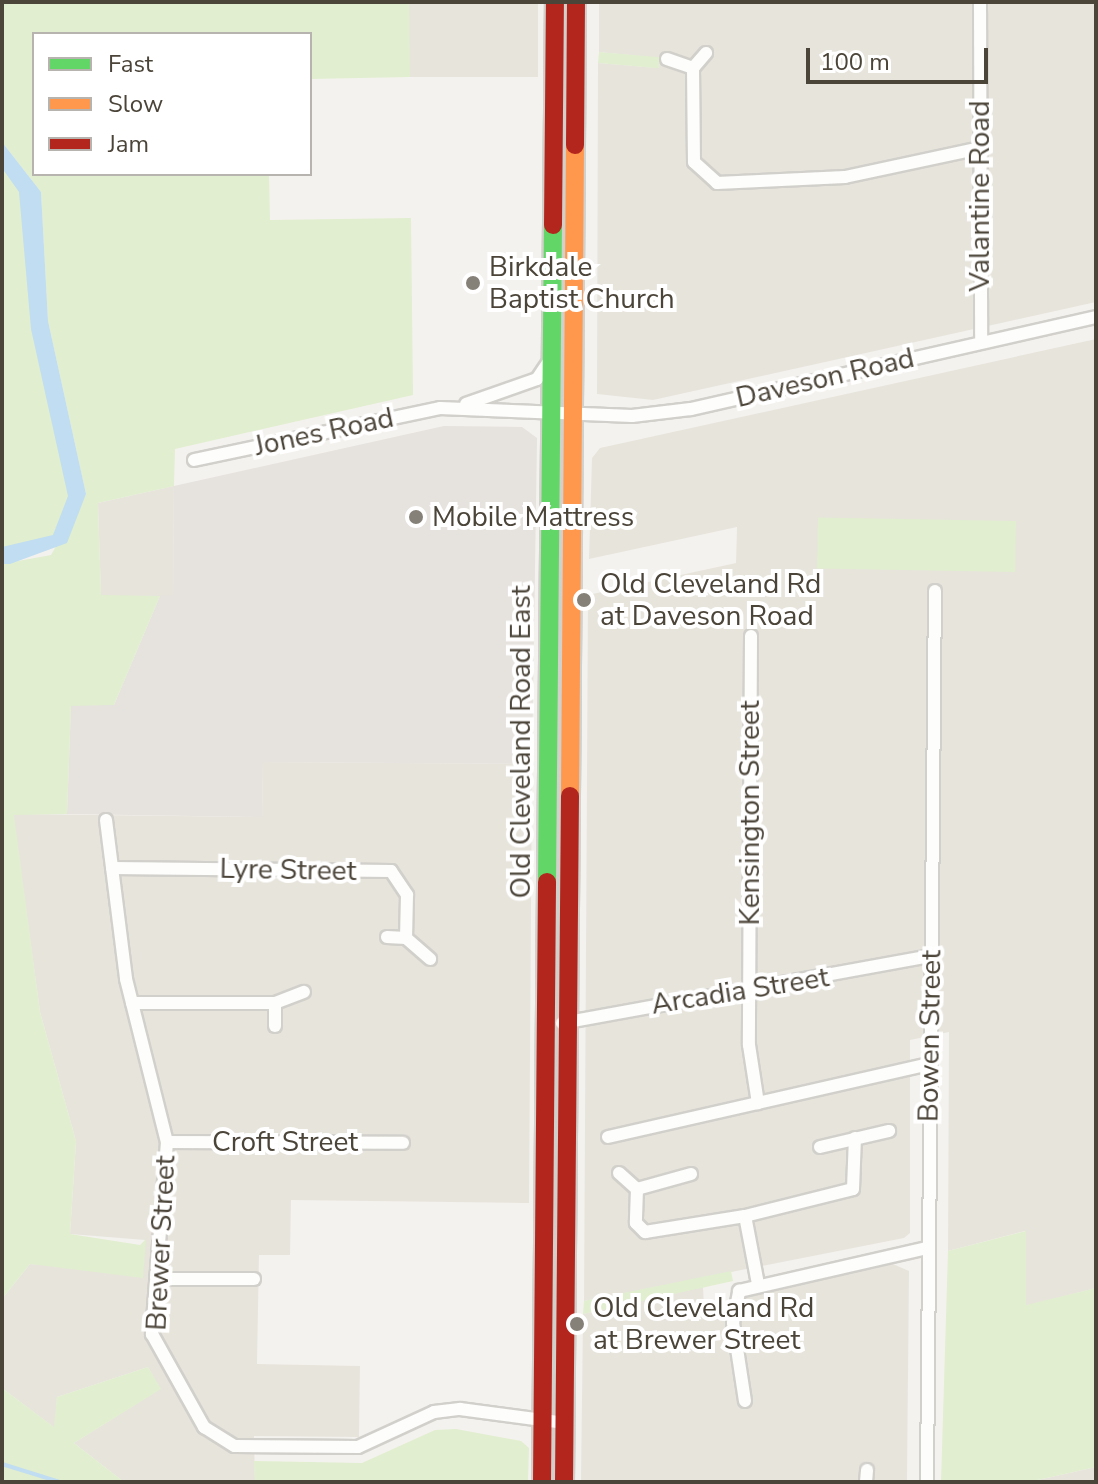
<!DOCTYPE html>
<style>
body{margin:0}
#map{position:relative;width:1098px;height:1484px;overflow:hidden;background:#f4f2ee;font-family:"Nunito Sans",sans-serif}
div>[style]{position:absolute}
.residential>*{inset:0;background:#e7e4dc;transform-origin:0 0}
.industrial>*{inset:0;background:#e6e2de}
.green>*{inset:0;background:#e1eecf;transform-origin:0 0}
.water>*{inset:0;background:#c0ddf1}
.stream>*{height:4px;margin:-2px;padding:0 2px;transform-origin:2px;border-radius:2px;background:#c0ddf1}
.roads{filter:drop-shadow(2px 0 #d2d0cb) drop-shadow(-2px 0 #d2d0cb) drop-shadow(0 2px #d2d0cb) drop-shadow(0 -2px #d2d0cb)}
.street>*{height:12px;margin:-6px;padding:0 6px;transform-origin:6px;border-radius:6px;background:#fdfdfc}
.fast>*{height:18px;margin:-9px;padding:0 9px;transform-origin:9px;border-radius:9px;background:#63d668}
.slow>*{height:18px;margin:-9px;padding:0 9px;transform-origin:9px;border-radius:9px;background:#ff974d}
.jam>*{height:18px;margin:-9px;padding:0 9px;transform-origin:9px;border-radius:9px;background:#b3261e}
.dots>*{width:22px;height:22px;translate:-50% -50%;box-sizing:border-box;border:4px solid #fff;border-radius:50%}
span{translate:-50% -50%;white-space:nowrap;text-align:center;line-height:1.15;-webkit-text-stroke:8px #fff;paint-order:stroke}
.street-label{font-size:28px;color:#4b4439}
.poi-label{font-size:28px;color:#4b4439}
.left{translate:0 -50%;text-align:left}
.frame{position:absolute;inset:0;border:4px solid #4b4439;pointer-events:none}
.legend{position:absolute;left:32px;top:32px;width:280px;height:144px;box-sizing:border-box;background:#fff;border:2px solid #b7b4b0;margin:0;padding:10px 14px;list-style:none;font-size:24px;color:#4b4439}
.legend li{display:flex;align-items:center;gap:16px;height:40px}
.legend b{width:40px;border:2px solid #b7b4b0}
.scale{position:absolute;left:806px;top:48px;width:182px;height:36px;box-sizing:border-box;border:4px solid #4b4439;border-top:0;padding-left:10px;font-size:24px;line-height:28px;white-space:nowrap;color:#4b4439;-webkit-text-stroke:6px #fff;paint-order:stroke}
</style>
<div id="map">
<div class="residential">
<i style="left:409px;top:2px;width:129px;height:75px"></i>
<i style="clip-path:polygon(599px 2px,1096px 2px,1096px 302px,653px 400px,597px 394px,598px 63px,659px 68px,660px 58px,599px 52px)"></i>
<i style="clip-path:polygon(1096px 339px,1096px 1288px,1026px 1306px,1025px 1231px,948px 1251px,949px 1032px,910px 1040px,910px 1233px,904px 1238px,584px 1301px,588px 595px,736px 563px,737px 527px,589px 559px,592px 458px,600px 448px)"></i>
<i style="clip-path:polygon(174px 486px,173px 596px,101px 596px,98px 503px)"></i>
<i style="clip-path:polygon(263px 762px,532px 764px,529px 1203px,291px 1200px,290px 1255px,259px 1255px,257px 1364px,360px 1366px,359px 1437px,254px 1436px,255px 1482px,124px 1482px,74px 1443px,160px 1389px,148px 1367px,57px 1397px,55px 1428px,2px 1388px,2px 1299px,30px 1264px,138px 1272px,145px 1240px,70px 1234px,76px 1141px,40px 1012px,13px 814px,262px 817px)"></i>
<i style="clip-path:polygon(893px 1264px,909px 1271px,907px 1482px,581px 1482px,583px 1314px,703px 1287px,704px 1306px)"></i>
<i style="clip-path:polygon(1096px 1467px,1096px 1482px,1029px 1482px)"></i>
</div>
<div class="industrial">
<i style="clip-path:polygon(444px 426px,522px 427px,537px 438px,532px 764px,263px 762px,262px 817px,67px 814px,71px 705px,114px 705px,160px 596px,173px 595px,174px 486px)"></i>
</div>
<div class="green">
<i style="clip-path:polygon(2px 2px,409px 2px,410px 77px,310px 79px,310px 34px,34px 34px,34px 174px,269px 174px,270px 220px,411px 218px,413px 395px,175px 449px,174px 486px,98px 503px,101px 595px,160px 596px,114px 705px,71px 706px,67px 814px,14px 815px,40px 1012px,76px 1141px,70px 1234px,140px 1245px,146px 1239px,143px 1278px,30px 1264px,2px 1299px,2px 564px,51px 555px,86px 494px,48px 321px,41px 192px,2px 142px)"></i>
<i style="left:599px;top:52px;width:61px;height:11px;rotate:5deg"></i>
<i style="clip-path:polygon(2px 161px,25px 184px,77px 500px,60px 538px,2px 553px)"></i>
<i style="left:1016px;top:521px;width:51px;height:198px;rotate:91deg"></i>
<i style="clip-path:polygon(1026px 1231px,1026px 1305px,1096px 1288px,1096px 1467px,1029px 1482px,941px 1482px,948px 1251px)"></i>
<i style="clip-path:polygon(731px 1271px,733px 1281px,583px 1314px,584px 1301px)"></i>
<i style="clip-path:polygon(148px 1367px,161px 1389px,74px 1443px,124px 1482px,2px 1482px,2px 1388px,54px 1427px,57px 1397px)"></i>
<i style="clip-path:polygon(456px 1429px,521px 1441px,529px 1448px,528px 1482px,255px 1482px,254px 1461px,362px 1463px,435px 1430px)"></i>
</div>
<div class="water">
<i style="clip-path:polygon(2px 142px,41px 192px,48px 321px,86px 494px,67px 543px,10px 564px,2px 564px,2px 547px,53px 535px,68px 496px,31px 329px,19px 192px,2px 168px)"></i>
</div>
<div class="stream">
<i style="left:2px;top:1464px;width:61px;rotate:17.2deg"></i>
</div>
<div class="roads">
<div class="street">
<i style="left:980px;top:2px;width:340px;rotate:89.8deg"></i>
<i style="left:667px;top:59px;width:28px;rotate:19deg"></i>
<i style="left:693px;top:68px;width:20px;rotate:-49deg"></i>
<i style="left:693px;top:68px;width:94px;rotate:89.4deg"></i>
<i style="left:694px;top:162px;width:31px;rotate:42deg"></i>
<i style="left:717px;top:183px;width:128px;rotate:-2.7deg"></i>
<i style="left:845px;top:177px;width:138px;rotate:-12.1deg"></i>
<i style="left:466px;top:404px;width:75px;rotate:-19.4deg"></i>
<i style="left:537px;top:379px;width:22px;rotate:-56deg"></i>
<i style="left:194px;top:460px;width:251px;rotate:-11.9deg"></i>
<i style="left:440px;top:408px;width:192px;rotate:2.4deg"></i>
<i style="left:632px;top:416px;width:59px;rotate:-6.8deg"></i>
<i style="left:691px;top:409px;width:415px;rotate:-12.8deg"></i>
<i style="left:751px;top:636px;width:409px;rotate:90.3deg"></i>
<i style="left:749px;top:1045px;width:59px;rotate:81.2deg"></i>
<i style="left:106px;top:820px;width:160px;rotate:82.8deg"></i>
<i style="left:126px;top:979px;width:168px;rotate:75.9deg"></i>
<i style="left:167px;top:1142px;width:193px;rotate:94.5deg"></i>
<i style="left:152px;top:1334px;width:107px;rotate:60.8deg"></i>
<i style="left:204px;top:1427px;width:36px;rotate:32deg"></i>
<i style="left:235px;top:1446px;width:123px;rotate:0.5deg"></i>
<i style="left:358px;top:1447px;width:84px;rotate:-24.7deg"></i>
<i style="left:434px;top:1412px;width:26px;rotate:-7deg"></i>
<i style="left:460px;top:1409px;width:106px;rotate:7.6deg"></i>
<i style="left:112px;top:868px;width:279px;rotate:0.6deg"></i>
<i style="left:391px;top:871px;width:29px;rotate:56deg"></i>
<i style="left:407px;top:895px;width:43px;rotate:91.3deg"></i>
<i style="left:387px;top:937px;width:19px;rotate:3deg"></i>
<i style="left:406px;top:938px;width:32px;rotate:41deg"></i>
<i style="left:132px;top:1003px;width:143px"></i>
<i style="left:562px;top:1023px;width:376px;rotate:-10.3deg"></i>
<i style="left:275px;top:1026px;width:23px;rotate:-90deg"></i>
<i style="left:275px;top:1003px;width:31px;rotate:-21deg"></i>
<i style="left:608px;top:1137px;width:330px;rotate:-12.8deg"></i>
<i style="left:167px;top:1142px;width:236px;rotate:0.2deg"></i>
<i style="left:820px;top:1147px;width:71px;rotate:-13.1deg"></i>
<i style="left:619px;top:1173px;width:24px;rotate:42deg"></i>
<i style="left:691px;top:1174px;width:56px;rotate:164.5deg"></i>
<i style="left:637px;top:1189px;width:34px;rotate:92deg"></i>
<i style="left:636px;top:1223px;width:13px;rotate:45deg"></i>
<i style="left:645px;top:1232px;width:101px;rotate:-9.1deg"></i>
<i style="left:157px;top:1279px;width:97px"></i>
<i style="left:758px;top:1284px;width:69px;rotate:-100.8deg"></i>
<i style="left:745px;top:1216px;width:111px;rotate:-14deg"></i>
<i style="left:853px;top:1189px;width:51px;rotate:-87.8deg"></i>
<i style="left:745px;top:1401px;width:79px;rotate:-98.7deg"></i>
<i style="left:733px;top:1323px;width:33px;rotate:-79deg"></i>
<i style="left:739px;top:1291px;width:193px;rotate:-12.9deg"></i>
<i style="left:866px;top:1482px;width:12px;rotate:-85deg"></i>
<i style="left:927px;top:1482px;width:891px;rotate:-89.49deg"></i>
</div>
<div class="fast">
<i style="left:547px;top:882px;width:657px;rotate:-89.48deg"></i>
</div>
<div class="slow">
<i style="left:570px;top:796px;width:651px;rotate:-89.56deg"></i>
</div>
<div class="jam">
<i style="left:575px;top:145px;width:143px;rotate:-89.6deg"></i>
<i style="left:553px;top:225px;width:223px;rotate:-89.5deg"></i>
<i style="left:542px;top:1482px;width:600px;rotate:-89.52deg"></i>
<i style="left:564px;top:1482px;width:686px;rotate:-89.5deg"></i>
</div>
</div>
<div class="dots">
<i style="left:473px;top:283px;background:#868178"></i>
<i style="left:416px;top:517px;background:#868178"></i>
<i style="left:584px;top:600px;background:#868178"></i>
<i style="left:577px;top:1324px;background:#868178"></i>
</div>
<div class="street-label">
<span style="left:980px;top:196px;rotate:-90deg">Valantine Road</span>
<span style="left:825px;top:378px;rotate:-13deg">Daveson Road</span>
<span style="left:324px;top:432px;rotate:-12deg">Jones Road</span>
<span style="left:521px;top:742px;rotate:-90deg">Old Cleveland Road East</span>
<span style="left:750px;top:813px;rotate:-90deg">Kensington Street</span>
<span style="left:288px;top:870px;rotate:1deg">Lyre Street</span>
<span style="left:740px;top:991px;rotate:-9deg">Arcadia Street</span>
<span style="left:930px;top:1036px;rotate:-89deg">Bowen Street</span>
<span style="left:285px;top:1142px">Croft Street</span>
<span style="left:161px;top:1243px;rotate:-87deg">Brewer Street</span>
</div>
<div class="poi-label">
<span class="left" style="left:489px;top:283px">Birkdale<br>Baptist Church</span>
<span class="left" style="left:432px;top:517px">Mobile Mattress</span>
<span class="left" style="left:600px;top:600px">Old Cleveland Rd<br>at Daveson Road</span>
<span class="left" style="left:593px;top:1324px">Old Cleveland Rd<br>at Brewer Street</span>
</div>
<div class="frame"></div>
<ul class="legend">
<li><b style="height:10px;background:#63d668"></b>Fast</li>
<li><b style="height:10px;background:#ff974d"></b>Slow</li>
<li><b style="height:10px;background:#b3261e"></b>Jam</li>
</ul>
<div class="scale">100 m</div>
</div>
